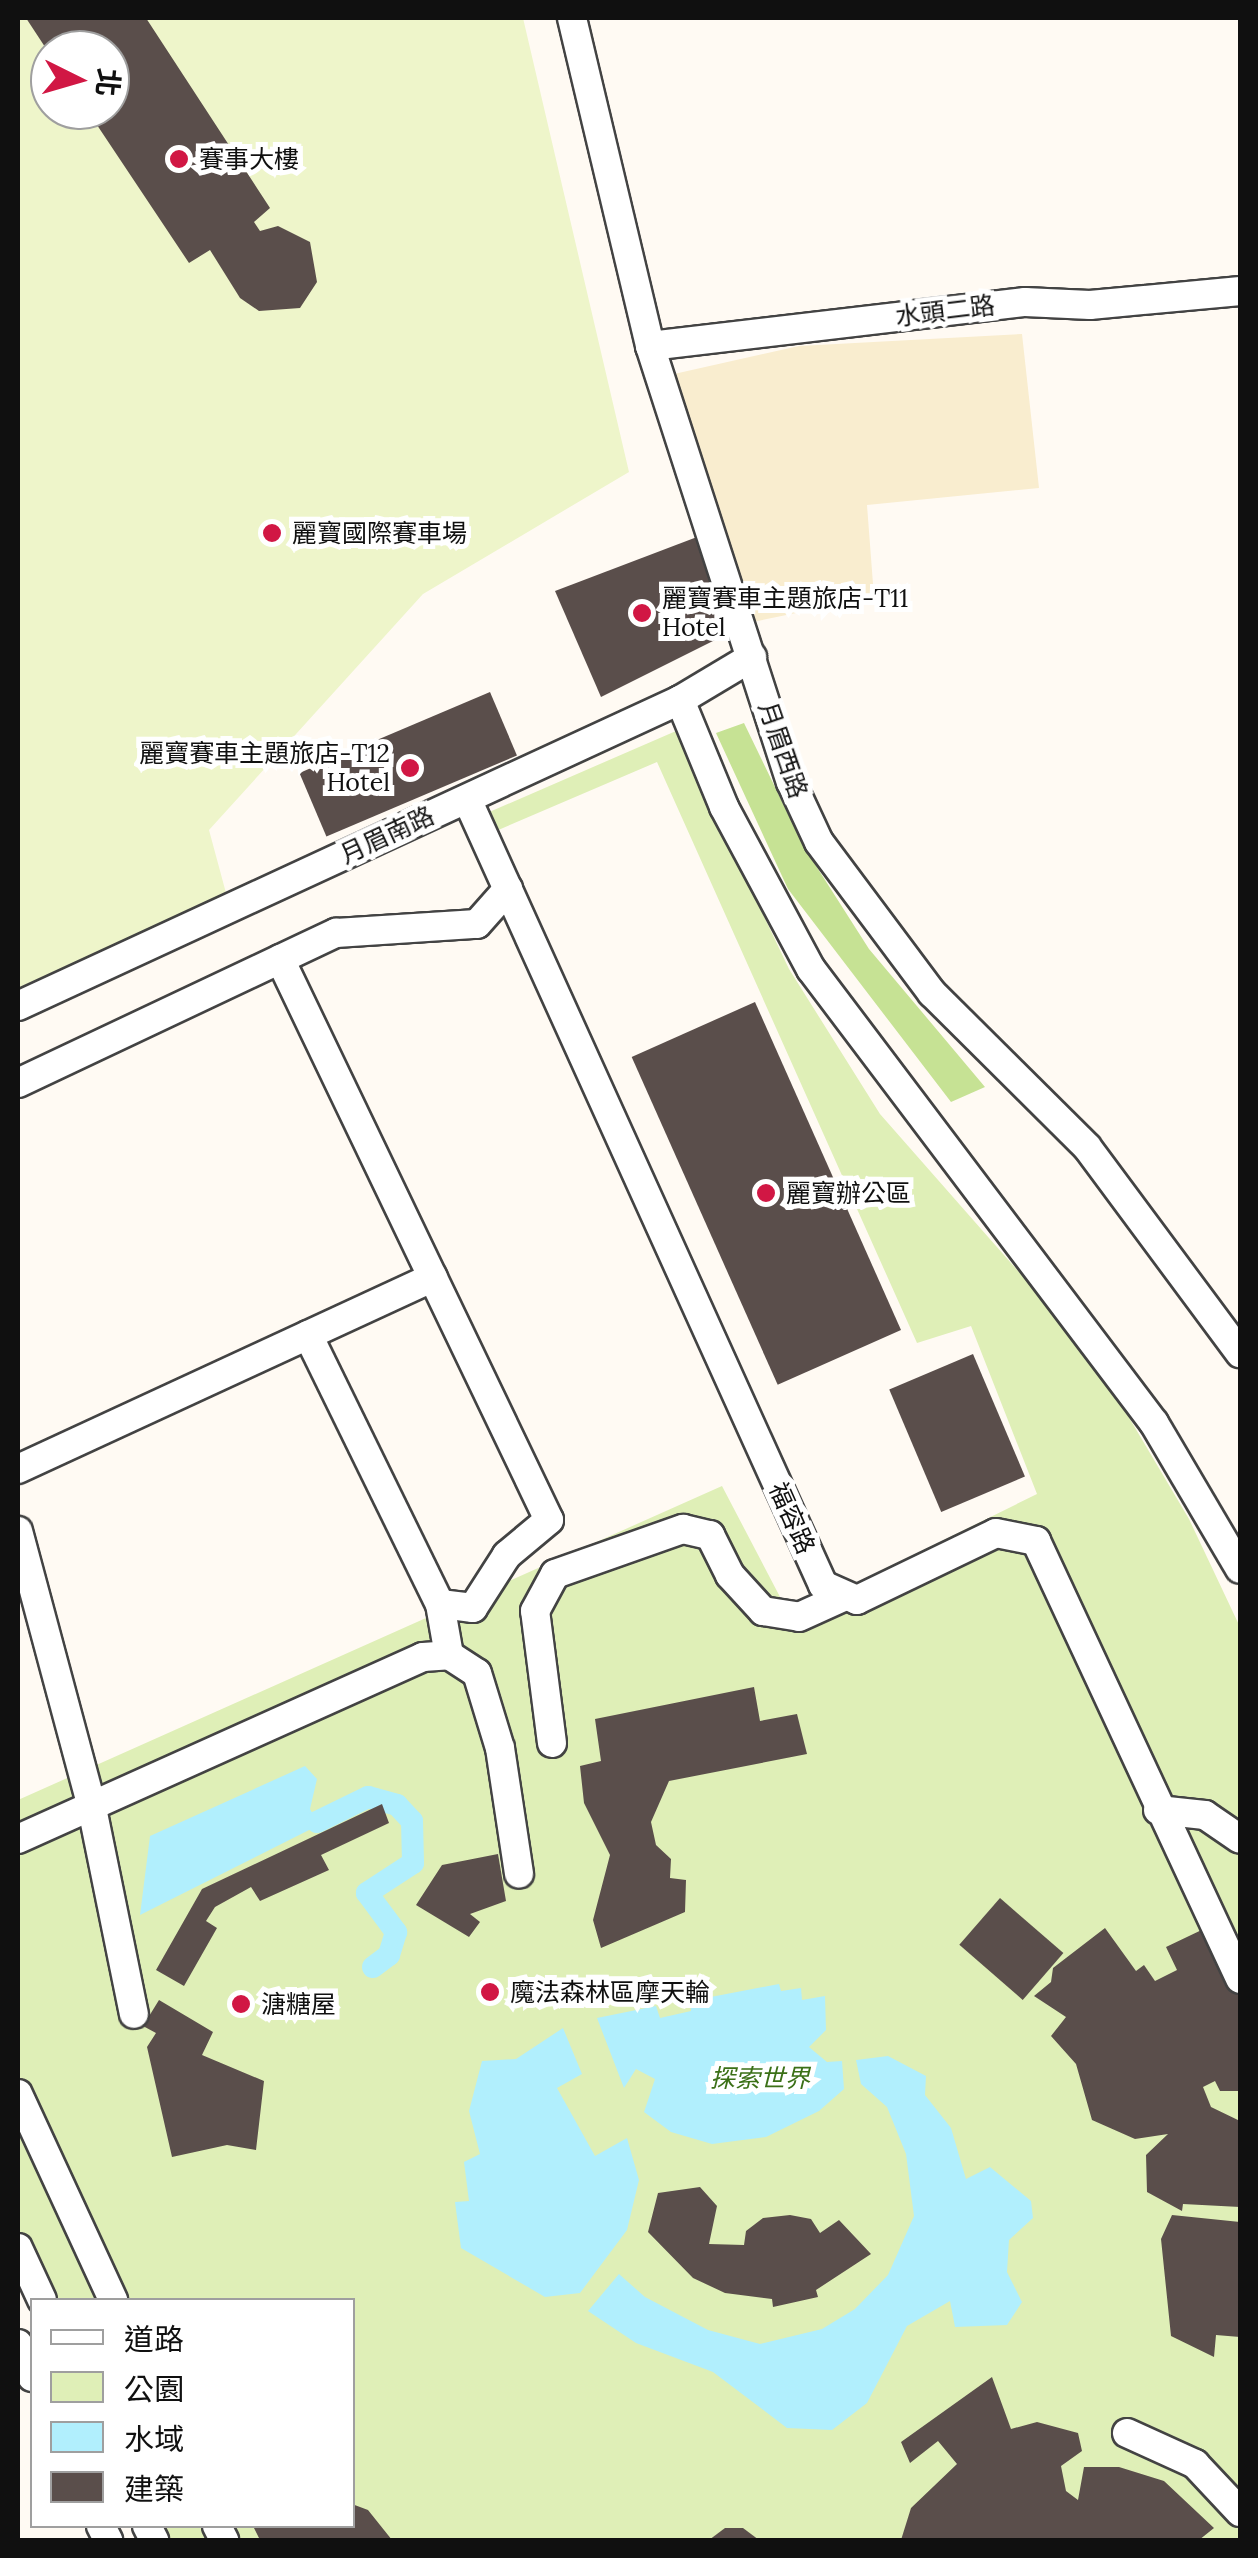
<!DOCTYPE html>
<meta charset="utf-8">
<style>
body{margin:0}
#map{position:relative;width:1258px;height:2558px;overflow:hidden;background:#fffaf3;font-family:Lora,"Noto Sans TC",serif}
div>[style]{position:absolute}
.farmland>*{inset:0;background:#f9edcf}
.green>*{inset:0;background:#dfefb7}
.forest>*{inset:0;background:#c6e294}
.pitch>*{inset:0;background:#eef5ca}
.water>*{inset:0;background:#b1effd}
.canal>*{height:22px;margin:-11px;padding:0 11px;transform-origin:11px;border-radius:11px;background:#b1effd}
.building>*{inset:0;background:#5a4e4b;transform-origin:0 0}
.roads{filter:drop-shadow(2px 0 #434343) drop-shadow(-2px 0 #434343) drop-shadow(0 2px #434343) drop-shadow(0 -2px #434343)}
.minor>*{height:28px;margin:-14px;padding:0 14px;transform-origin:14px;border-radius:14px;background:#fff}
.dots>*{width:28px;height:28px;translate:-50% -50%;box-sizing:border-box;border:5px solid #fff;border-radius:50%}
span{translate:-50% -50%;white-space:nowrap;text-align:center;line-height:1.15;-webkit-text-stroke:10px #fff;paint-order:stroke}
.poi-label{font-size:25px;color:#101010}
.left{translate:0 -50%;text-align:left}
.right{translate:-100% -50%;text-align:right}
.street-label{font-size:25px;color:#101010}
.park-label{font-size:25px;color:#3b7017;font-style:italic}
.frame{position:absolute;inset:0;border:20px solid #101010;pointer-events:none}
.legend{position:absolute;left:30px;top:2298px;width:325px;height:230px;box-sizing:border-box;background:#fff;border:2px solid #9f9f9f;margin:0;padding:12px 18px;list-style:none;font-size:30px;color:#101010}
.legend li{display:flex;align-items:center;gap:20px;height:50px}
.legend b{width:50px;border:2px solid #9f9f9f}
.north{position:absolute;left:30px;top:30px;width:100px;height:100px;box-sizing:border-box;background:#fff;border:2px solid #9f9f9f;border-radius:50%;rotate:95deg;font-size:28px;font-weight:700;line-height:40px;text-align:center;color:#101010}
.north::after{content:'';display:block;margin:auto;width:35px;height:45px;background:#d11744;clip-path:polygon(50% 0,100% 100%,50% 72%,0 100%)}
</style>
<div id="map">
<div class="farmland">
<i style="clip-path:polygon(1022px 334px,1039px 488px,867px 505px,874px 597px,748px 623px,674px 374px,799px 346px)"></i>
</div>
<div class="green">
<i style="clip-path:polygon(676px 731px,789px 969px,880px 1114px,1092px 1355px,1189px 1519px,1240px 1627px,1240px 1947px,1206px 1879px,1240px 1973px,1240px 2540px,169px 2540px,161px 2526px,352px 2526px,352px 2300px,47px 2300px,18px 2243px,18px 1800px,722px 1486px,790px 1616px,1037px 1494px,971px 1326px,917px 1343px,657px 762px,496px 831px,487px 813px)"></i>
</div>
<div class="forest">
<i style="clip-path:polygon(744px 723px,804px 847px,869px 949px,985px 1087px,951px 1102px,788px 889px,716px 733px)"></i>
</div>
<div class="pitch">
<i style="clip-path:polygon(evenodd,18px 18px,523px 18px,629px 472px,423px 594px,209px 830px,226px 893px,18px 988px,18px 18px,50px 50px,110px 50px,110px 110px,50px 110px,50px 50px)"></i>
</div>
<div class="water">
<i style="clip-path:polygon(305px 1766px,317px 1779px,310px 1809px,319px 1825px,140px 1915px,150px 1836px)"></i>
<i style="clip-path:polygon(779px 1984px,781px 1991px,801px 1988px,802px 2000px,825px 1996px,826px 2030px,809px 2047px,827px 2062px,842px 2061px,844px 2089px,819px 2111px,766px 2137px,712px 2144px,671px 2132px,644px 2112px,655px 2079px,636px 2069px,624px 2088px,597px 2018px,656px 2006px,660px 2018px,691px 2011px,690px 2001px)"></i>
<i style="clip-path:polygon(563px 2028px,582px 2074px,557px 2088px,595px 2156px,627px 2138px,639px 2180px,627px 2230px,580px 2293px,545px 2297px,461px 2248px,455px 2202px,469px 2201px,464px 2162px,480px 2154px,469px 2111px,482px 2061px,516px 2059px)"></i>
<i style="clip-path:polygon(888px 2056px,926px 2076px,925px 2095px,951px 2128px,966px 2179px,990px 2167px,1031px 2201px,1033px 2218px,1009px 2240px,1007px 2272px,1022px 2302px,1007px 2325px,955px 2327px,950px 2301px,907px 2326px,867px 2403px,832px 2430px,787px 2428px,713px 2372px,636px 2343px,588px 2311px,619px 2274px,645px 2297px,708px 2330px,760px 2344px,822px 2329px,855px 2309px,888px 2275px,914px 2216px,906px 2154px,887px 2107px,861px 2084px,856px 2060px)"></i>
</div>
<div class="canal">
<i style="left:317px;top:1822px;width:57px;rotate:-26.1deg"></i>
<i style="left:368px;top:1797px;width:30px;rotate:15deg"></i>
<i style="left:397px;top:1805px;width:22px;rotate:47deg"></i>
<i style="left:412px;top:1821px;width:42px;rotate:88.6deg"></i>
<i style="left:413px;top:1863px;width:55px;rotate:146.9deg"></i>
<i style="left:367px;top:1893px;width:49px;rotate:53.4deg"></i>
<i style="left:396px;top:1932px;width:24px;rotate:107deg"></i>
<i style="left:389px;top:1955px;width:20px;rotate:143deg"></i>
</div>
<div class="building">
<i style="clip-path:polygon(26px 18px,146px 18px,270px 208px,254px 222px,260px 231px,278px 226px,310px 242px,317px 282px,300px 308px,259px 311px,240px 298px,210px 250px,189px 263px,87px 110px,110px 110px,110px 50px,47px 50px)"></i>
<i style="clip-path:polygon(697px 537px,727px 634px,601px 697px,555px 591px)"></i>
<i style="left:490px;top:692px;width:69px;height:207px;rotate:67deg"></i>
<i style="left:755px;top:1002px;width:359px;height:135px;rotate:66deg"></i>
<i style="left:973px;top:1354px;width:133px;height:91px;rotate:67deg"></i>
<i style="clip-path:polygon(754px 1687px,760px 1721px,797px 1714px,807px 1754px,669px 1781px,651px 1822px,656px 1845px,671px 1859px,670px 1878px,686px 1880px,685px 1912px,601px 1948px,593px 1920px,610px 1855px,584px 1803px,580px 1766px,601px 1761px,595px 1719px)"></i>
<i style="clip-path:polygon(382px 1804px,389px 1823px,321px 1855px,329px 1870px,260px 1901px,251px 1887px,215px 1907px,206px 1921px,217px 1928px,184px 1986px,156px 1970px,202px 1889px)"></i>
<i style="clip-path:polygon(498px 1854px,506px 1901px,470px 1914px,480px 1922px,469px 1937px,416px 1905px,442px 1865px)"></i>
<i style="left:1000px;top:1898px;width:84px;height:62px;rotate:41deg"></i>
<i style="clip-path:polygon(1210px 1926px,1240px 1994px,1240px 2091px,1220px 2091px,1215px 2081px,1203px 2087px,1211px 2107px,1240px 2121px,1240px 2207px,1183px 2204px,1182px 2211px,1147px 2192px,1146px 2155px,1168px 2134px,1135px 2139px,1092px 2120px,1076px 2064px,1051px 2036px,1066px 2017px,1034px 1996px,1051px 1982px,1053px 1968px,1105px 1928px,1136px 1971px,1144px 1965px,1155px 1981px,1177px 1970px,1166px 1947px)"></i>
<i style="clip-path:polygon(159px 2000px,213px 2032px,202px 2055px,264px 2081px,256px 2150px,227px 2145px,172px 2157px,147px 2047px,156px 2033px,143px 2026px)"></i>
<i style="clip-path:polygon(700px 2187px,717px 2206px,709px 2244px,744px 2245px,746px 2231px,763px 2218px,790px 2215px,811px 2219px,820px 2233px,839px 2220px,871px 2254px,816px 2290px,818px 2297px,773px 2307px,772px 2299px,725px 2293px,693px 2278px,648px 2232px,658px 2193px)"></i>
<i style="clip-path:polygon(1172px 2215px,1240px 2222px,1240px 2337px,1216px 2335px,1214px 2357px,1171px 2336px,1161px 2239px)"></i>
<i style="clip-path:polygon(992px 2377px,1011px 2429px,1037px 2422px,1078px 2433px,1082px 2451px,1061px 2466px,1066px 2491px,1078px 2500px,1084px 2467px,1119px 2467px,1164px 2481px,1214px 2528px,1199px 2540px,901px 2540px,911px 2508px,957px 2464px,938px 2441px,910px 2463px,901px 2442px)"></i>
<i style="clip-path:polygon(352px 2504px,368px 2510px,392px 2540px,260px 2540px,253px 2526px,352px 2526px)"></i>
<i style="clip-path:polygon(725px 2528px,743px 2528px,759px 2540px,709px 2540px)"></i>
</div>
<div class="roads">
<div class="minor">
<i style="left:572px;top:18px;width:337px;rotate:76.6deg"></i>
<i style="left:650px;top:346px;width:458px;rotate:72.1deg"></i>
<i style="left:791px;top:782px;width:66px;rotate:65deg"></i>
<i style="left:819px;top:842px;width:189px;rotate:53.2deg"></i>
<i style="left:932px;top:993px;width:218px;rotate:44.8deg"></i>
<i style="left:1087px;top:1147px;width:257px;rotate:53.4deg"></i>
<i style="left:650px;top:346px;width:378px;rotate:-6.7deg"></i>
<i style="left:1025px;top:302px;width:65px;rotate:2.6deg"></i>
<i style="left:1090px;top:305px;width:151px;rotate:-5.3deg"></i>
<i style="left:680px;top:700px;width:116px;rotate:67.6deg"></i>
<i style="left:724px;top:807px;width:184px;rotate:61.8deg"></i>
<i style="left:811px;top:969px;width:569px;rotate:52.93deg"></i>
<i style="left:1154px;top:1423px;width:169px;rotate:59.5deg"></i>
<i style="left:467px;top:799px;width:863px;rotate:65.63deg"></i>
<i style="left:823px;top:1585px;width:37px;rotate:24deg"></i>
<i style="left:857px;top:1600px;width:154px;rotate:-25.7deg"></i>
<i style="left:996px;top:1533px;width:41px;rotate:11.3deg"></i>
<i style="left:1036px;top:1541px;width:483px;rotate:65deg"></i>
<i style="left:280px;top:959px;width:622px;rotate:64.38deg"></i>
<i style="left:549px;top:1520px;width:55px;rotate:140.2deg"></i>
<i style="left:507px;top:1555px;width:63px;rotate:122.7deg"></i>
<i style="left:473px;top:1608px;width:33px;rotate:-173deg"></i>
<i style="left:440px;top:1604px;width:52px;rotate:80deg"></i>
<i style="left:18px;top:1006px;width:729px;rotate:-24.81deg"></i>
<i style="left:680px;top:700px;width:84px;rotate:-30.8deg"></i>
<i style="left:18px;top:1083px;width:352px;rotate:-25.3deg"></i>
<i style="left:336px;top:933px;width:141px;rotate:-3.7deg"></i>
<i style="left:477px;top:924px;width:47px;rotate:-48.5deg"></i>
<i style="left:308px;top:1335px;width:300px;rotate:63.9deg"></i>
<i style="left:18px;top:1469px;width:457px;rotate:-24.8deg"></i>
<i style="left:18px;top:1531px;width:287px;rotate:75deg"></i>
<i style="left:92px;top:1808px;width:210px;rotate:78.5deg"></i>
<i style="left:552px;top:1743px;width:133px;rotate:-97.3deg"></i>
<i style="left:535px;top:1611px;width:42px;rotate:-61.6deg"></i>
<i style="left:555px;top:1574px;width:136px;rotate:-19.4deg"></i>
<i style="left:683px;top:1529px;width:28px;rotate:13deg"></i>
<i style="left:710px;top:1535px;width:45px;rotate:63.4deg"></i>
<i style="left:730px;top:1575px;width:49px;rotate:47.5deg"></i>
<i style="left:763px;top:1611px;width:36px;rotate:9deg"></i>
<i style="left:799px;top:1617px;width:46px;rotate:-24.3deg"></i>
<i style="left:1158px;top:1810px;width:47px;rotate:6.1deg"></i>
<i style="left:1205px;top:1815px;width:42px;rotate:34.4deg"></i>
<i style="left:18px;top:1839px;width:444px;rotate:-24.2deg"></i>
<i style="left:423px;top:1657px;width:26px;rotate:-4deg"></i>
<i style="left:449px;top:1655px;width:33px;rotate:33deg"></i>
<i style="left:477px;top:1673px;width:78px;rotate:73deg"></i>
<i style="left:500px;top:1748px;width:127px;rotate:81.4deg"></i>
<i style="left:18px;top:2094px;width:227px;rotate:65.2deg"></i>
<i style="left:18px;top:2248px;width:57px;rotate:65.2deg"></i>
<i style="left:18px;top:2344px;width:36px;rotate:67deg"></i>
<i style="left:1127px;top:2433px;width:75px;rotate:24.5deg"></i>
<i style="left:1195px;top:2464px;width:66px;rotate:46.8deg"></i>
<i style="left:101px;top:2526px;width:16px;rotate:63deg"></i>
<i style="left:147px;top:2526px;width:16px;rotate:63deg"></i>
<i style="left:217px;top:2526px;width:16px;rotate:63deg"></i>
</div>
</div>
<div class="dots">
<i style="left:179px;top:159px;background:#d11744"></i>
<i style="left:272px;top:533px;background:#d11744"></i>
<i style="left:642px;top:613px;background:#d11744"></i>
<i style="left:410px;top:768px;background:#d11744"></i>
<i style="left:766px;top:1193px;background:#d11744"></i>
<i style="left:490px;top:1992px;background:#d11744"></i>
<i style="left:241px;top:2004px;background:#d11744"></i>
</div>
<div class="poi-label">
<span class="left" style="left:199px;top:159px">賽事大樓</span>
<span class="left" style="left:292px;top:533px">麗寶國際賽車場</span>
<span class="left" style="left:662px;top:613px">麗寶賽車主題旅店-T11<br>Hotel</span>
<span class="right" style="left:390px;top:768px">麗寶賽車主題旅店-T12<br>Hotel</span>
<span class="left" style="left:786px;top:1193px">麗寶辦公區</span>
<span class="left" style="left:510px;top:1992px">魔法森林區摩天輪</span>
<span class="left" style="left:261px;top:2004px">溏糖屋</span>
</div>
<div class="street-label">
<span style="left:945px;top:311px;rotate:-7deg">水頭二路</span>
<span style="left:783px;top:750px;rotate:71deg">月眉西路</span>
<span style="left:387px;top:835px;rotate:-25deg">月眉南路</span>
<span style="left:792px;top:1518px;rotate:66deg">福容路</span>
</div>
<div class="park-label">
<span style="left:760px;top:2078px">探索世界</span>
</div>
<div class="frame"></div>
<ul class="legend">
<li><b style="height:12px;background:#fff"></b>道路</li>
<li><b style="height:28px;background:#dfefb7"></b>公園</li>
<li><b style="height:28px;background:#b1effd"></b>水域</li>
<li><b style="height:28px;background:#5a4e4b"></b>建築</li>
</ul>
<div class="north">北</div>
</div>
